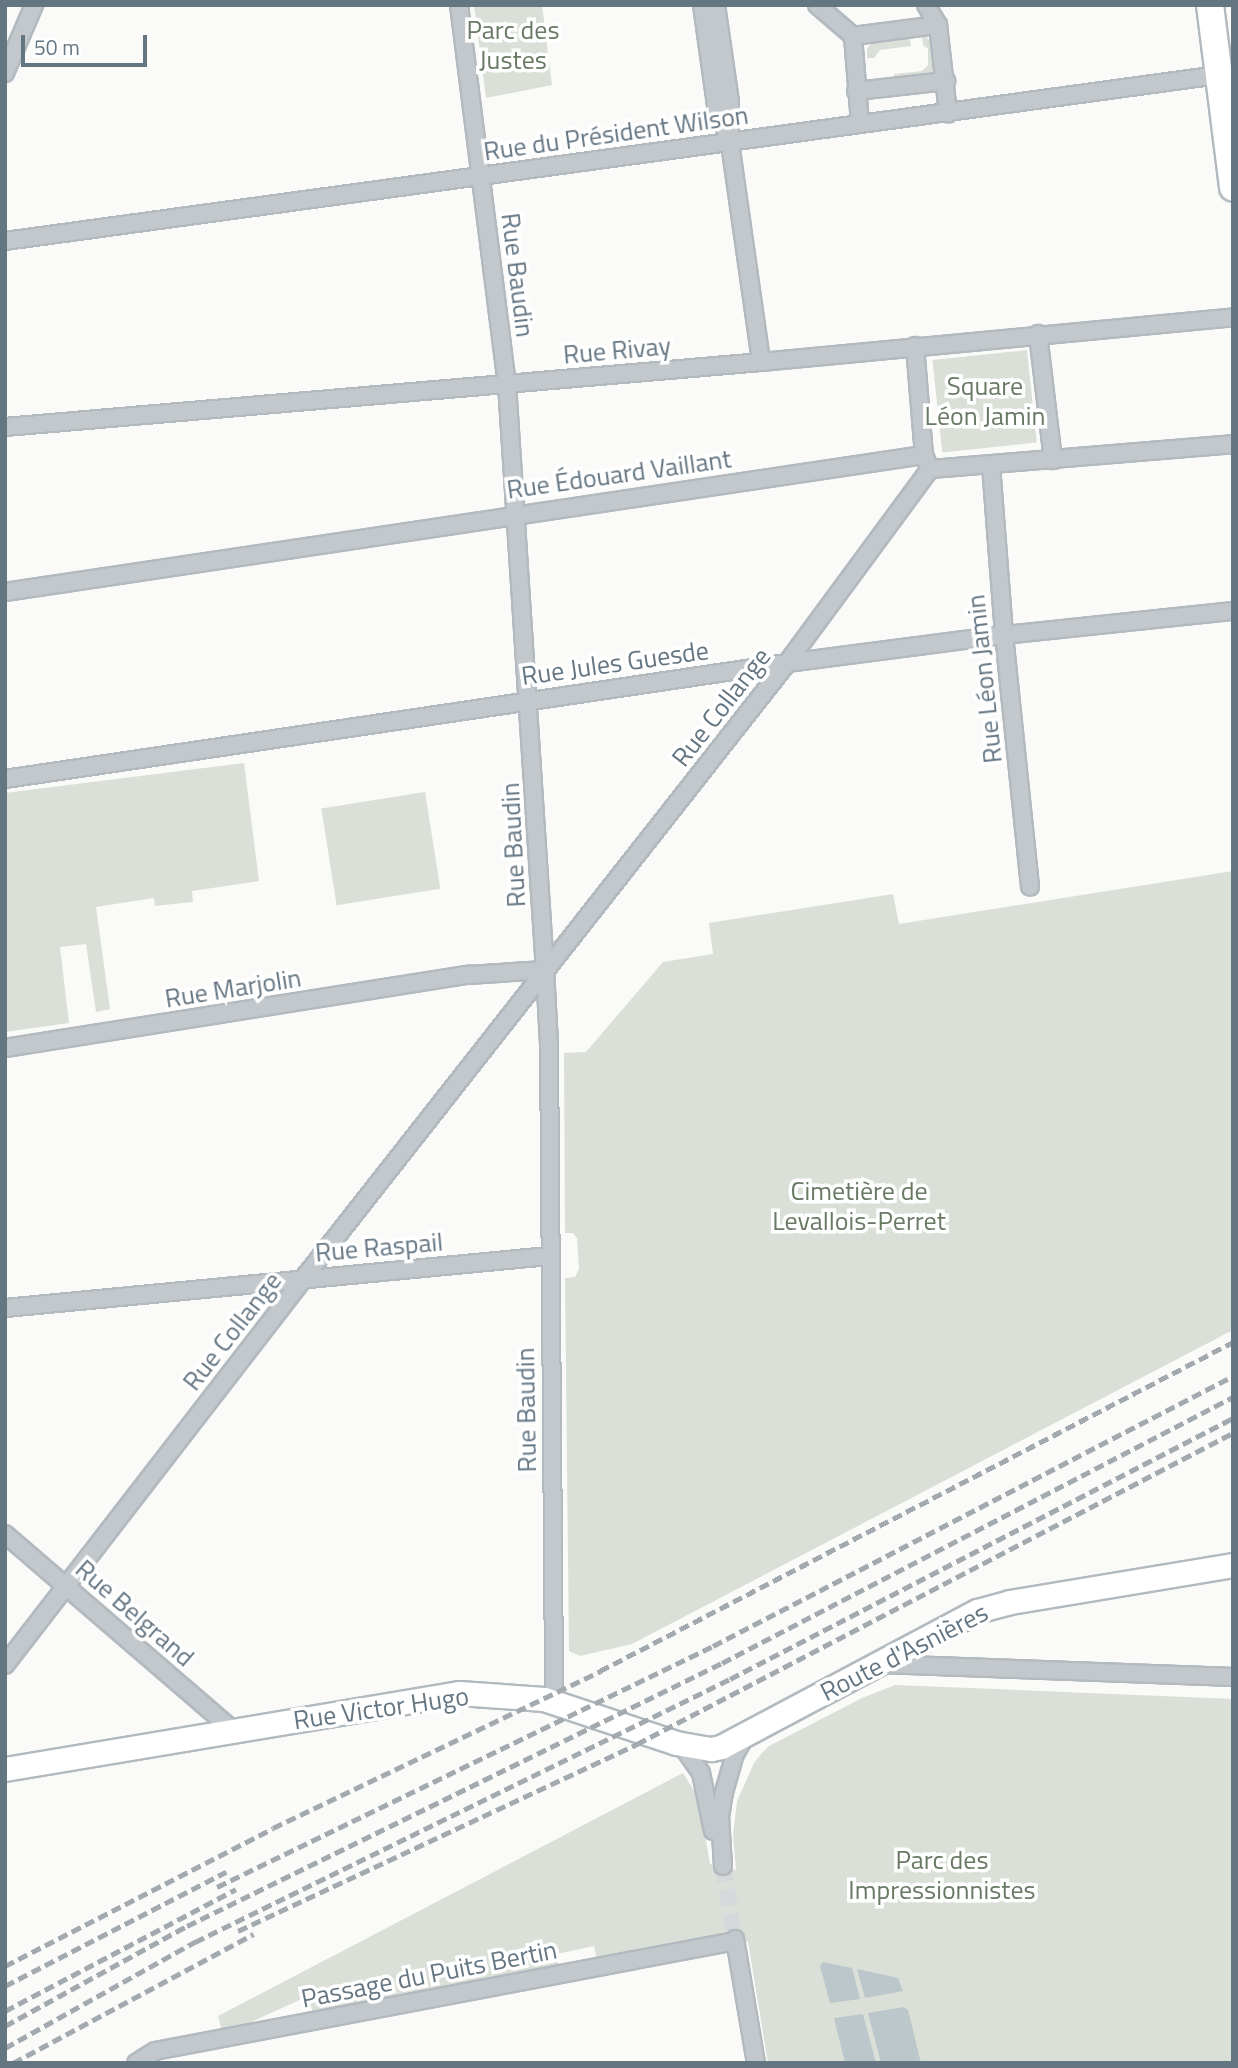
<!DOCTYPE html>
<meta charset="utf-8">
<style>
body{margin:0}
#map{position:relative;width:1238px;height:2068px;overflow:hidden;background:#fafaf8;font-family:"Titillium Web",sans-serif}
div>[style]{position:absolute}
.green>*{inset:0;background:#dadfd7;transform-origin:0 0}
.water>*{inset:0;background:#bbc7cb}
.street-tunnel>*{height:16px;margin-top:-8px;transform-origin:0;background:repeating-linear-gradient(90deg,#d5d9db 0 16px,transparent 0 24px)}
.roads{filter:drop-shadow(2px 0 #b3babf) drop-shadow(-2px 0 #b3babf) drop-shadow(0 2px #b3babf) drop-shadow(0 -2px #b3babf)}
.street>*{height:16px;margin:-8px;padding:0 8px;transform-origin:8px;border-radius:8px;background:#c3c8cc}
.secondary>*{height:23px;margin:-11.5px;padding:0 11.5px;transform-origin:11.5px;border-radius:11.5px;background:#fff}
.primary>*{height:26px;margin:-13px;padding:0 13px;transform-origin:13px;border-radius:13px;background:#fff}
.rail>*{height:5px;margin-top:-2.5px;transform-origin:0;background:repeating-linear-gradient(90deg,#a2aab0 0 10px,transparent 0 15px)}
span{translate:-50% -50%;white-space:nowrap;text-align:center;line-height:1.15;-webkit-text-stroke:7px #fff;paint-order:stroke}
.park-label{font-size:26px;color:#687a64}
.street-label{font-size:26px;color:#657683}
.frame{position:absolute;inset:0;border:7px solid #657683;pointer-events:none}
.scale{position:absolute;left:21px;top:35px;width:126px;height:32px;box-sizing:border-box;border:4px solid #657683;border-top:0;padding-left:9px;font-size:21px;line-height:24px;white-space:nowrap;color:#657683;-webkit-text-stroke:5px #fff;paint-order:stroke}
</style>
<div id="map">
<div class="green">
<i style="clip-path:polygon(474px 5px,542px 5px,552px 85px,486px 98px)"></i>
<i style="clip-path:polygon(909px 34px,911px 46px,880px 50px,874px 58px,867px 58px,867px 49px,873px 40px)"></i>
<i style="clip-path:polygon(922px 34px,933px 43px,936px 62px,933px 71px,930px 75px,895px 82px,894px 74px,922px 71px,928px 65px,928px 49px,923px 45px)"></i>
<i style="left:1027px;top:350px;width:93px;height:95px;rotate:84deg"></i>
<i style="clip-path:polygon(244px 763px,259px 881px,192px 891px,193px 902px,155px 906px,154px 898px,96px 907px,110px 1009px,96px 1012px,86px 944px,60px 947px,69px 1023px,5px 1032px,5px 793px)"></i>
<i style="left:425px;top:792px;width:98px;height:105px;rotate:81deg"></i>
<i style="clip-path:polygon(1233px 871px,1233px 1330px,632px 1644px,580px 1656px,569px 1651px,565px 1278px,575px 1277px,579px 1269px,577px 1238px,573px 1233px,565px 1233px,564px 1053px,586px 1052px,663px 962px,713px 954px,709px 923px,893px 894px,899px 924px)"></i>
<i style="clip-path:polygon(895px 1685px,1233px 1699px,1233px 2063px,768px 2063px,748px 1942px,722px 1935px,597px 1960px,594px 1946px,557px 1954px,559px 1968px,316px 2017px,306px 1997px,223px 2035px,218px 2016px,683px 1773px,699px 1799px,710px 1864px,736px 1870px,733px 1835px,737px 1801px,754px 1763px,761px 1754px,769px 1746px,862px 1698px)"></i>
</div>
<div class="water">
<i style="clip-path:polygon(823px 1962px,852px 1968px,860px 1999px,830px 2003px,820px 1966px)"></i>
<i style="clip-path:polygon(857px 1969px,898px 1978px,903px 1991px,865px 1998px)"></i>
<i style="clip-path:polygon(904px 2007px,908px 2010px,921px 2063px,881px 2063px,868px 2013px)"></i>
<i style="clip-path:polygon(863px 2014px,876px 2063px,845px 2063px,834px 2018px)"></i>
</div>
<div class="street-tunnel">
<i style="left:723px;top:1866px;width:74px;rotate:80.7deg"></i>
</div>
<div class="roads">
<div class="street">
<i style="left:459px;top:5px;width:382px;rotate:82.8deg"></i>
<i style="left:507px;top:384px;width:587px;rotate:86.29deg"></i>
<i style="left:545px;top:970px;width:73px;rotate:86.9deg"></i>
<i style="left:549px;top:1043px;width:642px;rotate:89.55deg"></i>
<i style="left:702px;top:5px;width:100px;rotate:82deg"></i>
<i style="left:716px;top:104px;width:32px;rotate:70deg"></i>
<i style="left:716px;top:5px;width:98px;rotate:81.8deg"></i>
<i style="left:730px;top:102px;width:41px;rotate:90deg"></i>
<i style="left:730px;top:143px;width:221px;rotate:81.9deg"></i>
<i style="left:817px;top:5px;width:48px;rotate:40.7deg"></i>
<i style="left:853px;top:36px;width:87px;rotate:85.4deg"></i>
<i style="left:926px;top:5px;width:23px;rotate:59deg"></i>
<i style="left:938px;top:25px;width:89px;rotate:83.5deg"></i>
<i style="left:853px;top:36px;width:86px;rotate:-7.4deg"></i>
<i style="left:5px;top:73px;width:74px;rotate:-66.9deg"></i>
<i style="left:856px;top:91px;width:91px;rotate:-6.3deg"></i>
<i style="left:5px;top:241px;width:1239px;rotate:-7.79deg"></i>
<i style="left:1038px;top:334px;width:127px;rotate:83.2deg"></i>
<i style="left:915px;top:346px;width:109px;rotate:85.3deg"></i>
<i style="left:5px;top:427px;width:759px;rotate:-4.91deg"></i>
<i style="left:761px;top:362px;width:474px;rotate:-5.4deg"></i>
<i style="left:991px;top:465px;width:170px;rotate:85.6deg"></i>
<i style="left:1004px;top:635px;width:253px;rotate:84.1deg"></i>
<i style="left:930px;top:469px;width:304px;rotate:-4.7deg"></i>
<i style="left:5px;top:592px;width:929px;rotate:-8.48deg"></i>
<i style="left:924px;top:455px;width:15px;rotate:67deg"></i>
<i style="left:5px;top:779px;width:791px;rotate:-8.44deg"></i>
<i style="left:787px;top:663px;width:219px;rotate:-7.4deg"></i>
<i style="left:1004px;top:635px;width:230px;rotate:-6deg"></i>
<i style="left:5px;top:1048px;width:469px;rotate:-9deg"></i>
<i style="left:468px;top:975px;width:77px;rotate:-3.7deg"></i>
<i style="left:5px;top:1308px;width:546px;rotate:-5.46deg"></i>
<i style="left:5px;top:1534px;width:299px;rotate:40.7deg"></i>
<i style="left:882px;top:1664px;width:351px;rotate:2.1deg"></i>
<i style="left:5px;top:1665px;width:488px;rotate:-52.3deg"></i>
<i style="left:303px;top:1279px;width:783px;rotate:-51.84deg"></i>
<i style="left:787px;top:663px;width:241px;rotate:-53.6deg"></i>
<i style="left:676px;top:1743px;width:11px;rotate:38deg"></i>
<i style="left:685px;top:1750px;width:28px;rotate:55deg"></i>
<i style="left:701px;top:1773px;width:59px;rotate:78.3deg"></i>
<i style="left:723px;top:1866px;width:49px;rotate:-93.5deg"></i>
<i style="left:720px;top:1817px;width:25px;rotate:-81deg"></i>
<i style="left:724px;top:1792px;width:40px;rotate:-74deg"></i>
<i style="left:735px;top:1754px;width:24px;rotate:-60deg"></i>
<i style="left:735px;top:1939px;width:126px;rotate:80.4deg"></i>
<i style="left:136px;top:2063px;width:22px;rotate:-32deg"></i>
<i style="left:155px;top:2051px;width:590px;rotate:-10.74deg"></i>
</div>
<div class="secondary">
<i style="left:5px;top:1769px;width:460px;rotate:-9.5deg"></i>
<i style="left:459px;top:1693px;width:85px;rotate:4deg"></i>
<i style="left:544px;top:1699px;width:139px;rotate:18.4deg"></i>
<i style="left:676px;top:1743px;width:36px;rotate:10deg"></i>
<i style="left:711px;top:1749px;width:10px;rotate:-11deg"></i>
<i style="left:721px;top:1747px;width:290px;rotate:-28deg"></i>
<i style="left:977px;top:1611px;width:34px;rotate:-15deg"></i>
<i style="left:1010px;top:1602px;width:226px;rotate:-9.4deg"></i>
</div>
<div class="primary">
<i style="left:1210px;top:5px;width:184px;rotate:82.8deg"></i>
</div>
</div>
<div class="rail">
<i style="left:217px;top:1887px;width:551px;rotate:-25.91deg"></i>
<i style="left:713px;top:1646px;width:586px;rotate:-27.44deg"></i>
<i style="left:238px;top:1931px;width:441px;rotate:-25.1deg"></i>
<i style="left:637px;top:1744px;width:672px;rotate:-27.56deg"></i>
<i style="left:5px;top:1966px;width:301px;rotate:-27.2deg"></i>
<i style="left:273px;top:1828px;width:363px;rotate:-25.6deg"></i>
<i style="left:600px;top:1671px;width:713px;rotate:-27.46deg"></i>
<i style="left:5px;top:1986px;width:249px;rotate:-27.3deg"></i>
<i style="left:5px;top:2011px;width:261px;rotate:-27.8deg"></i>
<i style="left:5px;top:2026px;width:208px;rotate:-28.8deg"></i>
<i style="left:187px;top:1926px;width:596px;rotate:-26.18deg"></i>
<i style="left:722px;top:1663px;width:576px;rotate:-27.5deg"></i>
<i style="left:5px;top:2048px;width:218px;rotate:-29.2deg"></i>
<i style="left:195px;top:1942px;width:596px;rotate:-26.18deg"></i>
<i style="left:730px;top:1679px;width:567px;rotate:-27.42deg"></i>
<i style="left:13px;top:2063px;width:273px;rotate:-28.2deg"></i>
</div>
<div class="park-label">
<span style="left:513px;top:45px">Parc des<br>Justes</span>
<span style="left:985px;top:401px">Square<br>Léon Jamin</span>
<span style="left:859px;top:1206px">Cimetière de<br>Levallois-Perret</span>
<span style="left:942px;top:1875px">Parc des<br>Impressionnistes</span>
</div>
<div class="street-label">
<span style="left:616px;top:133px;rotate:-8deg">Rue du Président Wilson</span>
<span style="left:518px;top:275px;rotate:83deg">Rue Baudin</span>
<span style="left:617px;top:350px;rotate:-5deg">Rue Rivay</span>
<span style="left:619px;top:474px;rotate:-8deg">Rue Édouard Vaillant</span>
<span style="left:615px;top:663px;rotate:-8deg">Rue Jules Guesde</span>
<span style="left:984px;top:679px;rotate:-96deg">Rue Léon Jamin</span>
<span style="left:721px;top:707px;rotate:-52deg">Rue Collange</span>
<span style="left:513px;top:845px;rotate:-93deg">Rue Baudin</span>
<span style="left:233px;top:988px;rotate:-9deg">Rue Marjolin</span>
<span style="left:379px;top:1247px;rotate:-5deg">Rue Raspail</span>
<span style="left:232px;top:1331px;rotate:-52deg">Rue Collange</span>
<span style="left:526px;top:1410px;rotate:-91deg">Rue Baudin</span>
<span style="left:135px;top:1613px;rotate:41deg">Rue Belgrand</span>
<span style="left:904px;top:1652px;rotate:-27deg">Route d'Asnières</span>
<span style="left:381px;top:1708px;rotate:-8deg">Rue Victor Hugo</span>
<span style="left:429px;top:1974px;rotate:-11deg">Passage du Puits Bertin</span>
</div>
<div class="frame"></div>
<div class="scale">50 m</div>
</div>
